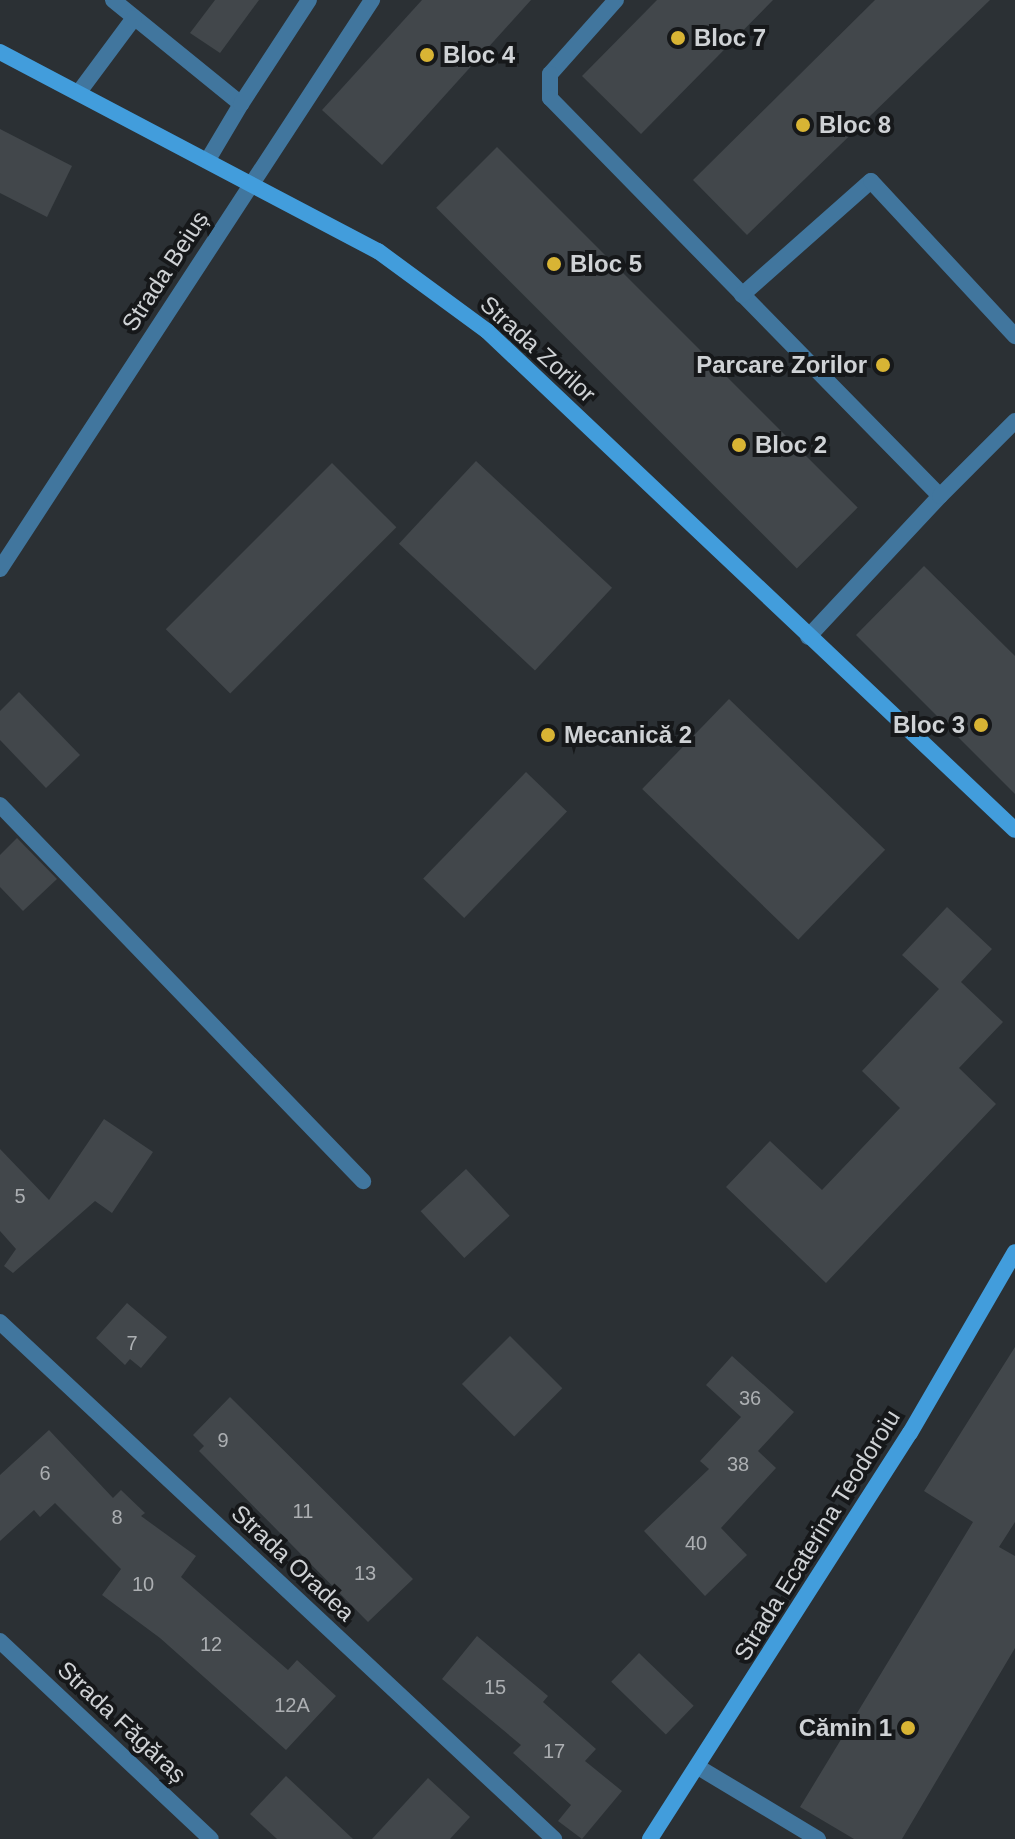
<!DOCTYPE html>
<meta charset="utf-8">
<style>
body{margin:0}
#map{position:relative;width:1015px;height:1839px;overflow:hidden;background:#2b3034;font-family:Arial,sans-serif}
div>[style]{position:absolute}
.building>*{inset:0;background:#42474b;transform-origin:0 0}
.street>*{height:16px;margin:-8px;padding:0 8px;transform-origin:8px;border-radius:8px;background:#41769e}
.secondary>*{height:16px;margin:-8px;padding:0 8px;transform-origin:8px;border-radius:8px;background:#429ddc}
.dots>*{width:22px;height:22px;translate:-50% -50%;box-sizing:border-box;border:4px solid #16181a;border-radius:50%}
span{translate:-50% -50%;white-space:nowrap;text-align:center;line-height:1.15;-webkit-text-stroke:8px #16181a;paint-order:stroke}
.number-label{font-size:20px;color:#acafb2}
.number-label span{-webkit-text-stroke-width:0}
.poi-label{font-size:24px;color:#cfd2d5;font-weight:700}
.left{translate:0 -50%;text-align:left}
.right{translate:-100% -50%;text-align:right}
.street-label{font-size:24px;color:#cfd2d5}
</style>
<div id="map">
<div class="building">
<i style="clip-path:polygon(215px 0,259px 0,220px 53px,190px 33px)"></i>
<i style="clip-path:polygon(422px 0,531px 0,382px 165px,322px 110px)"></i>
<i style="clip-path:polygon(657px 0,773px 0,641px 134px,582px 76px)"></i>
<i style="clip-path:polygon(875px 0,990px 0,747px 235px,693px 180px)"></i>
<i style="clip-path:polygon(0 129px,72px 166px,47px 217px,0 193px)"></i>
<i style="left:497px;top:147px;width:510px;height:86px;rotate:45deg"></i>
<i style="left:476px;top:461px;width:186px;height:113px;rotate:43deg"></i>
<i style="left:332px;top:463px;width:91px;height:235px;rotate:45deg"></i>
<i style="clip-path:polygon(924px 566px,1015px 656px,1015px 794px,856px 635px)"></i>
<i style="clip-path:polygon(19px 692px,80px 755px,46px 788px,0 740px,0 711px)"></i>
<i style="left:729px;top:699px;width:217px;height:125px;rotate:44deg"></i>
<i style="left:526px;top:772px;width:57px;height:148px;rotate:44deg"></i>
<i style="clip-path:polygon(17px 838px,57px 879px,23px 911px,0 887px,0 855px)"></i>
<i style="clip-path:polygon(947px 907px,992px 949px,961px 982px,1003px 1022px,959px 1068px,996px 1104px,826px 1283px,726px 1187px,770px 1141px,822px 1190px,900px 1108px,862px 1071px,939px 989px,902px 955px)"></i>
<i style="clip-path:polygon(104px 1119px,153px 1152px,112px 1213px,95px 1201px,13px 1273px,4px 1266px,16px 1249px,0 1231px,0 1149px,49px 1200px)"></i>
<i style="left:466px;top:1169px;width:64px;height:62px;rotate:47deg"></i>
<i style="clip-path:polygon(127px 1303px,167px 1337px,141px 1368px,130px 1359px,125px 1365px,96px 1338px)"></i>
<i style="left:510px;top:1336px;width:74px;height:68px;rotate:45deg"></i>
<i style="clip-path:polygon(1015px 1347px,1015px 1522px,999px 1547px,1015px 1556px,1015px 1648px,902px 1839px,854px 1839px,800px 1807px,973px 1522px,924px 1491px)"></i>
<i style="clip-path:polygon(732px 1356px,794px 1412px,758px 1451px,776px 1468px,721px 1528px,747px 1555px,705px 1596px,644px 1531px,709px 1469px,700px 1461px,741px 1417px,706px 1385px)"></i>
<i style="clip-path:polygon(230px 1397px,413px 1579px,368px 1622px,199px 1451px,204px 1446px,193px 1435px)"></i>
<i style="clip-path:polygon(49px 1430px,113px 1498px,121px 1490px,145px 1513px,141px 1516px,196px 1556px,181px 1577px,288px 1670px,297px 1660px,336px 1696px,286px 1750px,160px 1638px,102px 1595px,121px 1569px,55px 1503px,40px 1517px,34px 1510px,0 1541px,0 1475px)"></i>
<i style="clip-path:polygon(477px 1636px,548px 1696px,543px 1702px,596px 1749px,585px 1761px,622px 1791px,582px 1839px,558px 1821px,571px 1805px,513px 1753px,521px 1745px,442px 1679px)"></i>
<i style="left:639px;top:1653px;width:76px;height:40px;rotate:44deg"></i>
<i style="clip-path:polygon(286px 1776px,353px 1839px,277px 1839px,250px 1814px)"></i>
<i style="clip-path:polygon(428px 1778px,470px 1817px,450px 1839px,372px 1839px)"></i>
</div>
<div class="street">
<i style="left:113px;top:0;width:165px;rotate:39.1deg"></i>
<i style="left:241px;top:104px;width:63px;rotate:120.7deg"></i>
<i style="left:616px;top:0;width:99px;rotate:131.7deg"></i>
<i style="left:550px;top:74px;width:24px;rotate:90deg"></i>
<i style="left:550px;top:98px;width:557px;rotate:45.58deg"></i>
<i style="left:940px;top:496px;width:193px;rotate:133.1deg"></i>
<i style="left:79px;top:92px;width:92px;rotate:-53.4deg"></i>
<i style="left:241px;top:104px;width:124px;rotate:-56.8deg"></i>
<i style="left:742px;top:295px;width:172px;rotate:-41.5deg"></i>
<i style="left:871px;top:181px;width:212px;rotate:47.1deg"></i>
<i style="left:940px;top:496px;width:106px;rotate:-45deg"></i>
<i style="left:0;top:569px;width:680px;rotate:-56.82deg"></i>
<i style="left:0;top:805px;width:523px;rotate:46.01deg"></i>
<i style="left:0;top:1322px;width:758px;rotate:43.02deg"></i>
<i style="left:0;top:1641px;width:289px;rotate:43.2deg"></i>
<i style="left:698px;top:1767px;width:140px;rotate:31deg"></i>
</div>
<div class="secondary">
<i style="left:0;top:52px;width:427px;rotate:27.8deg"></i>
<i style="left:378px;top:251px;width:135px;rotate:36.3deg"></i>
<i style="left:487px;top:331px;width:726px;rotate:43.38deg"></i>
<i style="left:650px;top:1839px;width:482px;rotate:-57.4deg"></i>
<i style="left:910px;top:1433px;width:209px;rotate:-59.9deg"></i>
</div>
<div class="dots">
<i style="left:678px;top:38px;background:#d8b434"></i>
<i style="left:427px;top:55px;background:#d8b434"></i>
<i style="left:803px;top:125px;background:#d8b434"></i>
<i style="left:554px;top:264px;background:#d8b434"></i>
<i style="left:883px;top:365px;background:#d8b434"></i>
<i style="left:739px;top:445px;background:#d8b434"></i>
<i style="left:981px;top:725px;background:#d8b434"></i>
<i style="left:548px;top:735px;background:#d8b434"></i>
<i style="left:908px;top:1728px;background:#d8b434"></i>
</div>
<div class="number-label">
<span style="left:20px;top:1196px">5</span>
<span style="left:132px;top:1343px">7</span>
<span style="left:750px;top:1398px">36</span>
<span style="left:223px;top:1440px">9</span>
<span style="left:738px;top:1464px">38</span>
<span style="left:45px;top:1473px">6</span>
<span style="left:303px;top:1511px">11</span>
<span style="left:117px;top:1517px">8</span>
<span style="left:696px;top:1543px">40</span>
<span style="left:365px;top:1573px">13</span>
<span style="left:143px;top:1584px">10</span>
<span style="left:211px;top:1644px">12</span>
<span style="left:495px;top:1687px">15</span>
<span style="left:292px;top:1705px">12A</span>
<span style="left:554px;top:1751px">17</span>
</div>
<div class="poi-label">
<span class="left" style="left:694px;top:38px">Bloc 7</span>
<span class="left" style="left:443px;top:55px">Bloc 4</span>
<span class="left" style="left:819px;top:125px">Bloc 8</span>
<span class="left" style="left:570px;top:264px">Bloc 5</span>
<span class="right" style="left:867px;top:365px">Parcare Zorilor</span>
<span class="left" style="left:755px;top:445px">Bloc 2</span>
<span class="right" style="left:965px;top:725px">Bloc 3</span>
<span class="left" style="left:564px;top:735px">Mecanică 2</span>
<span class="right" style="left:892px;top:1728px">Cămin 1</span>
</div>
<div class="street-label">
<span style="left:165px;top:271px;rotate:-57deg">Strada Beiuș</span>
<span style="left:538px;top:349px;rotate:42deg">Strada Zorilor</span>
<span style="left:817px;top:1535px;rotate:-58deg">Strada Ecaterina Teodoroiu</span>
<span style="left:293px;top:1563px;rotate:43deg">Strada Oradea</span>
<span style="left:122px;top:1722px;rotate:43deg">Strada Făgăraș</span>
</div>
</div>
